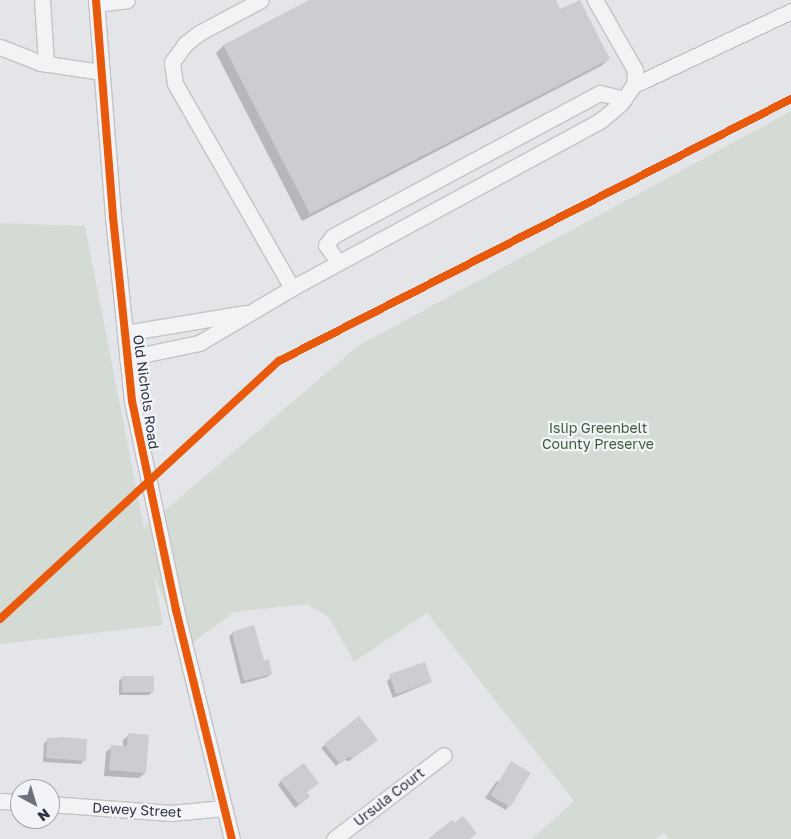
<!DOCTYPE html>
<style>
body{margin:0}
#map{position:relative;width:791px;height:839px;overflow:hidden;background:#e4e5e9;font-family:"Golos Text",sans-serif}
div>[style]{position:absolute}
.green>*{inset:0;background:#d4dbd5}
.shadow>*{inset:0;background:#0003}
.building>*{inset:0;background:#cccdd1;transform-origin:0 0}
.roads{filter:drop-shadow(1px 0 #c2c3c7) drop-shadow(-1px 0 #c2c3c7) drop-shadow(0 1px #c2c3c7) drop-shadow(0 -1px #c2c3c7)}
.minor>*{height:15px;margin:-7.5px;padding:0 7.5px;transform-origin:7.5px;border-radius:7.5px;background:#f3f3f5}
.cycleway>*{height:8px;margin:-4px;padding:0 4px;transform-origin:4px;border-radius:4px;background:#e8590c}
span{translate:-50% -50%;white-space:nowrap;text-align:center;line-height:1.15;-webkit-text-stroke:4.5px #f2f4f7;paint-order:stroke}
.street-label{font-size:14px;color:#2c3041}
.park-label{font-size:14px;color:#3c5c3a}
.north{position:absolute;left:10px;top:779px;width:50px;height:50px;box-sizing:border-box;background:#f2f4f7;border:1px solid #a3a6ae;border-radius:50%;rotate:141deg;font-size:14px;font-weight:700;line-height:20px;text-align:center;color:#2c3041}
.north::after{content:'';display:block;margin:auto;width:18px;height:22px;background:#6c6f7c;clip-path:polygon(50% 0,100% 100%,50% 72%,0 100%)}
</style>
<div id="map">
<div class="green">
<i style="clip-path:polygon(791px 111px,791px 839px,669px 839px,664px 833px,655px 839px,532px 839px,574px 801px,427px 613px,354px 662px,329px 617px,308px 604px,234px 612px,179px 653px,168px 610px,154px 575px,163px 625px,0 644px,0 223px,85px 226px,144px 528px,358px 346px)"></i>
</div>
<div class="shadow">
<i style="clip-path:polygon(311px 0,554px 0,560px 11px,609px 59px,601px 66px,302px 221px,216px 53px,223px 46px)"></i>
<i style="clip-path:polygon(233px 633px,263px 662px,271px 674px,267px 677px,241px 684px,229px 636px)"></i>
<i style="clip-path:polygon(123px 677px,153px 691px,149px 695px,119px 695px,119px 681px)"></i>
<i style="clip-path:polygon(390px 678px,431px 682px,393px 698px,387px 682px)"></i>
<i style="clip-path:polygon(129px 735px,145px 773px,139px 778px,104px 776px,106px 752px,112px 747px,123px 747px,123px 740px)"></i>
<i style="clip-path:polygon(48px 740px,84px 760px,81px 764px,43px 762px,44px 743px)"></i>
<i style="clip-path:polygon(373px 743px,349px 761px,343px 760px,336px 766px,321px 748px,325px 745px)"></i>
<i style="clip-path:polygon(529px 773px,506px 810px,485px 798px,496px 782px)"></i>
<i style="clip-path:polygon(281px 781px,306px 793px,305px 800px,295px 808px,278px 785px)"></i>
</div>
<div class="building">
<i style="clip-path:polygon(309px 0,556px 0,560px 9px,580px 0,610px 59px,310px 214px,223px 45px)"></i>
<i style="clip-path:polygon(254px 625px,264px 660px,269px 659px,272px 674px,244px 681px,232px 632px)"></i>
<i style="left:425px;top:662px;width:21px;height:38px;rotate:71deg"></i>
<i style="left:122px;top:676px;width:32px;height:16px"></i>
<i style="clip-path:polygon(359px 716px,378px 740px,354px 758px,348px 757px,340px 764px,324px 744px)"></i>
<i style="clip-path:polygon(128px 733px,149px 735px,146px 773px,109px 770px,111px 745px,127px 746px)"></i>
<i style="clip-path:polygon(63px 737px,87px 739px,86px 761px,46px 758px,47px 738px)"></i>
<i style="left:511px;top:761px;width:23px;height:40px;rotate:31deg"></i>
<i style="clip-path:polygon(304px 763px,319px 783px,307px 792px,310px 797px,299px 805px,280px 780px)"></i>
<i style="clip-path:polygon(463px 816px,477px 833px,470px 839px,428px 839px,452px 820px,454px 823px)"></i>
</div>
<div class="roads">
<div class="minor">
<i style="left:42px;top:0;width:64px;rotate:86.4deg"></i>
<i style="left:96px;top:0;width:218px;rotate:85.5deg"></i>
<i style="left:113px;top:217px;width:185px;rotate:84.1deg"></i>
<i style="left:132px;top:401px;width:214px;rotate:78.1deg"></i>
<i style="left:176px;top:610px;width:236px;rotate:76.3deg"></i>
<i style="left:96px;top:4px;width:31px;rotate:-7deg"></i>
<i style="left:0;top:47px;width:44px;rotate:21.3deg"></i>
<i style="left:41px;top:63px;width:61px;rotate:8.5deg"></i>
<i style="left:634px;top:85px;width:174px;rotate:-25.2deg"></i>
<i style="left:338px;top:262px;width:21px;rotate:-125deg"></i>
<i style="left:326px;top:245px;width:11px;rotate:-52deg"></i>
<i style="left:333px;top:236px;width:303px;rotate:-28.2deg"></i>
<i style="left:600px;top:93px;width:25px;rotate:14deg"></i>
<i style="left:292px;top:288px;width:352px;rotate:-28.5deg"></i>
<i style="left:601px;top:120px;width:25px;rotate:-40deg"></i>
<i style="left:620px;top:104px;width:24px;rotate:-54deg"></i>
<i style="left:634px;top:85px;width:15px;rotate:-86deg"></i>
<i style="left:635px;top:70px;width:81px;rotate:-119.7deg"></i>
<i style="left:125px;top:333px;width:121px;rotate:-9.5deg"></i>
<i style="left:127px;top:358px;width:74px;rotate:-11.8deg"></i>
<i style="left:199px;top:343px;width:108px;rotate:-30.6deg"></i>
<i style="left:292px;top:288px;width:235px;rotate:-119.8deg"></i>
<i style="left:175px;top:84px;width:22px;rotate:-98deg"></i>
<i style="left:172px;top:62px;width:22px;rotate:-54deg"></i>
<i style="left:185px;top:44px;width:18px;rotate:-38deg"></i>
<i style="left:199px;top:33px;width:70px;rotate:-28deg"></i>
<i style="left:0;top:801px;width:20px;rotate:3deg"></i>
<i style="left:50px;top:804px;width:121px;rotate:4.3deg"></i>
<i style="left:171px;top:813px;width:53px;rotate:-5.4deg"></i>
<i style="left:334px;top:839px;width:138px;rotate:-37.4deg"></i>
</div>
</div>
<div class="cycleway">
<i style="left:96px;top:0;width:218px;rotate:85.5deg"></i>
<i style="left:113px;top:217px;width:185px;rotate:84.1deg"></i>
<i style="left:132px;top:401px;width:214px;rotate:78.1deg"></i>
<i style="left:176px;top:610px;width:236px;rotate:76.3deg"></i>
<i style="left:0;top:619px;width:380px;rotate:-42.8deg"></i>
<i style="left:279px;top:361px;width:575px;rotate:-27.1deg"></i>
</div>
<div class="street-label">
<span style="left:146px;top:392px;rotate:82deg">Old Nichols Road</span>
<span style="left:389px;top:797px;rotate:-38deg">Ursula Court</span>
<span style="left:137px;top:810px;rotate:3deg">Dewey Street</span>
</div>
<div class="park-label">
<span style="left:598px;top:436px">Islip Greenbelt<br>County Preserve</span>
</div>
<div class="north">N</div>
</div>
